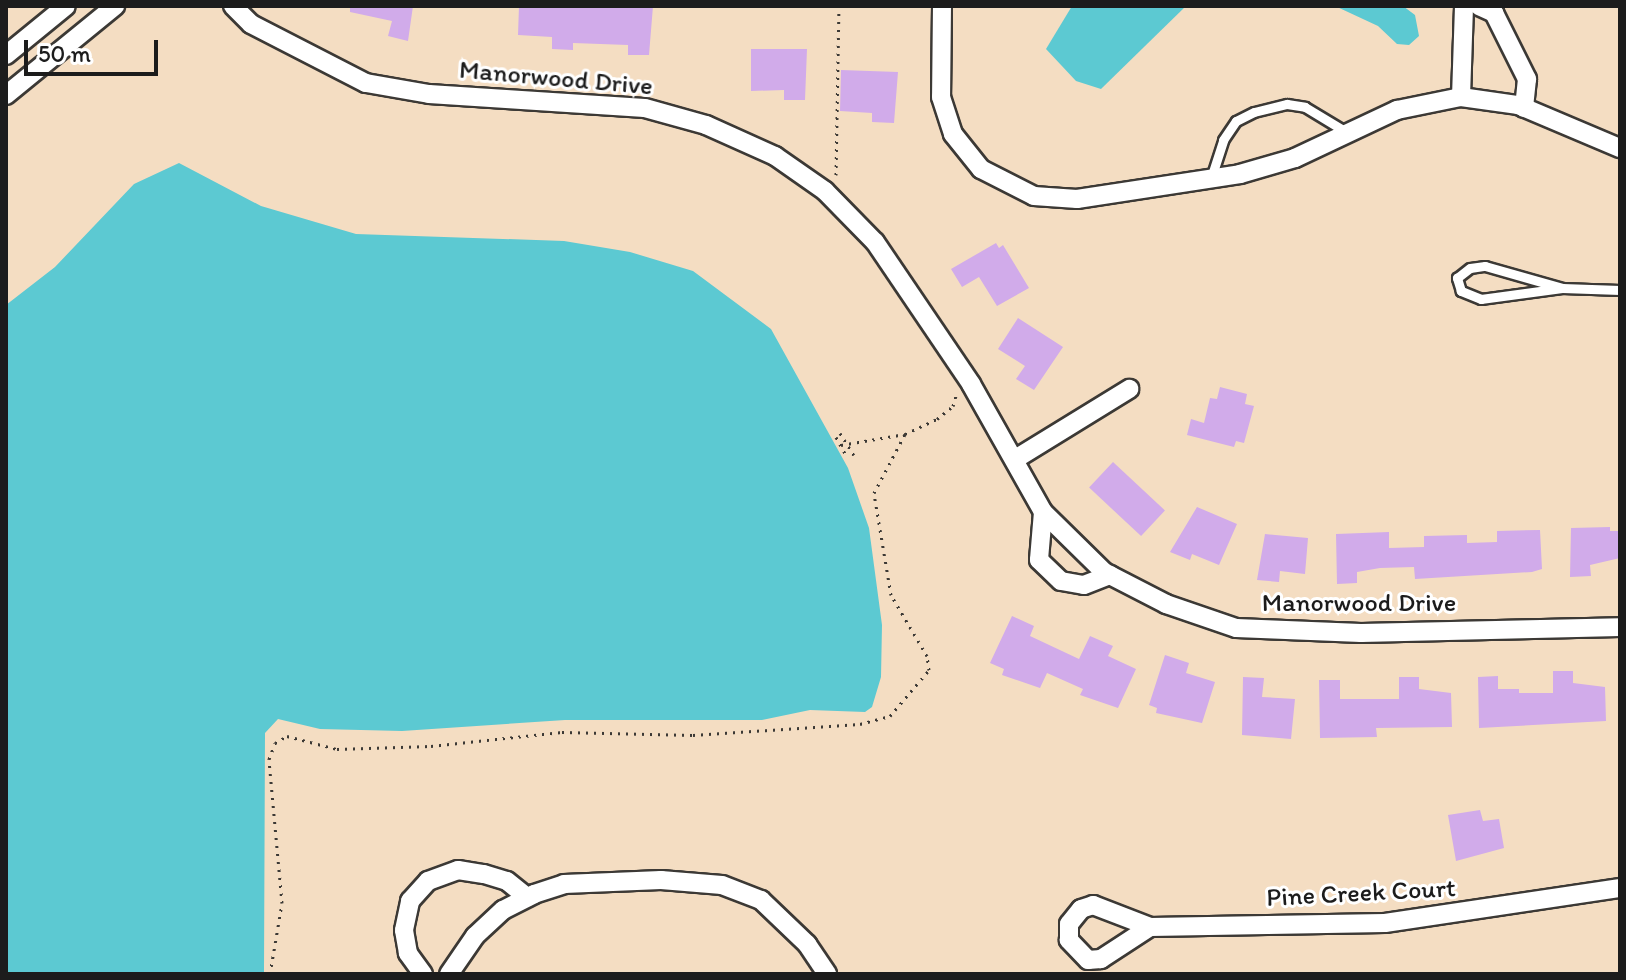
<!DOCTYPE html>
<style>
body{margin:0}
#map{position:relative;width:1626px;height:980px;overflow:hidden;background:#f4ddc2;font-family:Itim,sans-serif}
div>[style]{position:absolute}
.water>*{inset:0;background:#5cc9d2}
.building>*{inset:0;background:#d1abea;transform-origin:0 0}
.path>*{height:3px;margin-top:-1.5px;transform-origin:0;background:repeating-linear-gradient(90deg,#3c3935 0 2px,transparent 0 8px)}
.roads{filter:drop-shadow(2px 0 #3c3935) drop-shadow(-2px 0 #3c3935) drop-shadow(0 2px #3c3935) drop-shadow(0 -2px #3c3935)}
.lane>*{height:9px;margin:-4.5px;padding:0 4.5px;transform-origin:4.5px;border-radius:4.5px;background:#fff}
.street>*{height:18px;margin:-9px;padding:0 9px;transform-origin:9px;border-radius:9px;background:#fff}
span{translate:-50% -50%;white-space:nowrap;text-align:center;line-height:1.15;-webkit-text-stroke:6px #fff;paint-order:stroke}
.street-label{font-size:26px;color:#1c1c1c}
.frame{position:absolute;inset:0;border:8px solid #1c1c1c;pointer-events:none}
.scale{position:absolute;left:24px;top:40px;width:134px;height:36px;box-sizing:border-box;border:4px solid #1c1c1c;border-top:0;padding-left:10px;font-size:24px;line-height:28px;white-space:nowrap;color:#1c1c1c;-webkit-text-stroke:6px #fff;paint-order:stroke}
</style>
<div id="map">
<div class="water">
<i style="clip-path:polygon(1072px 6px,1186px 6px,1101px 89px,1076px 81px,1046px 49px)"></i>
<i style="clip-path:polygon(1335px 6px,1403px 6px,1415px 15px,1419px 36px,1409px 45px,1397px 44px,1378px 26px)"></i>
<i style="clip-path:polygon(179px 163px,261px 206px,356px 234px,564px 241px,630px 252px,693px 271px,771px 329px,848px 468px,869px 528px,882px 625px,881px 677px,872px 707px,865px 712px,810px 710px,762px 720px,565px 720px,402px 731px,320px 729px,278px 719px,265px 733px,264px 974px,6px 974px,6px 305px,55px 267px,134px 184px)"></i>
</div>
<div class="building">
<i style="clip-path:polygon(350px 6px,413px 6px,408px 41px,388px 36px,392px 21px,350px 12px)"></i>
<i style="clip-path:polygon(519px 6px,653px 6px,649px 55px,628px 55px,628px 45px,573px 43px,573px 50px,552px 49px,552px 37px,518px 35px)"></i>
<i style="clip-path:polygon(751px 49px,807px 49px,805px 100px,784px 100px,784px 90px,751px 91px)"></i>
<i style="clip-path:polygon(841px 70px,898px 72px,894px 123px,872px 122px,872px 113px,840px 111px)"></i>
<i style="clip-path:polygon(996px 243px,999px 248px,1003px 245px,1029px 288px,997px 306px,979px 277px,962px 287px,951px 269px)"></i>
<i style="clip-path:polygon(1018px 318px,1063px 347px,1034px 390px,1016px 379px,1025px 366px,998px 349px)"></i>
<i style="clip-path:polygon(1220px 387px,1247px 394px,1245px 404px,1254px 406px,1244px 443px,1236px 441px,1234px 447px,1187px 435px,1191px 419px,1204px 423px,1210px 398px,1217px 399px)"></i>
<i style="left:1113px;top:462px;width:71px;height:35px;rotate:43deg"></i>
<i style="clip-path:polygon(1197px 507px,1237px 524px,1219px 565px,1192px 554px,1190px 560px,1170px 552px)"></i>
<i style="clip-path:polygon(1610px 527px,1610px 531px,1620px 531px,1620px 558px,1590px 565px,1591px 576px,1570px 577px,1571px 528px)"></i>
<i style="clip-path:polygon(1540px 530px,1542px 569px,1532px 572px,1415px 579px,1414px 567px,1380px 568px,1357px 572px,1357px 583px,1337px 584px,1336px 534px,1389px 532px,1389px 548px,1424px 547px,1424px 536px,1467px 535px,1467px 543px,1497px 542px,1497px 531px)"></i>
<i style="clip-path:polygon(1265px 534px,1308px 538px,1305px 574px,1280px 571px,1279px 582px,1257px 580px)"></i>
<i style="clip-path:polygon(1012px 616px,1034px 626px,1030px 636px,1079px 659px,1090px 636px,1113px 646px,1108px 656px,1136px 669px,1118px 708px,1080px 695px,1083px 689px,1047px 673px,1040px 688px,1002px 675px,1004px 669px,990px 663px)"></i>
<i style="clip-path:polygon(1165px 655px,1189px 663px,1186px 673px,1215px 682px,1202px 723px,1156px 713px,1157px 708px,1149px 705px)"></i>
<i style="clip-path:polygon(1553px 671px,1573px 671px,1573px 683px,1605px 687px,1606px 721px,1479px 728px,1478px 677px,1498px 676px,1498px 689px,1519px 689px,1519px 693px,1553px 693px)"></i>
<i style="clip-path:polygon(1243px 677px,1264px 678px,1262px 697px,1295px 699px,1291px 739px,1242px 735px)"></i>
<i style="clip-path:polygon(1399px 677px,1419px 677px,1419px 689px,1451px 693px,1452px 727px,1376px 728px,1377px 737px,1320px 738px,1319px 680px,1340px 680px,1340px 699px,1399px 699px)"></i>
<i style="clip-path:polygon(1480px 810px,1483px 821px,1499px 819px,1504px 848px,1456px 861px,1448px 815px)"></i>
</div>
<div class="path">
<i style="left:836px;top:175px;width:169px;rotate:-89deg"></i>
<i style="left:840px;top:433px;width:26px;rotate:58deg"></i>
<i style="left:836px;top:437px;width:23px;rotate:61deg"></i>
<i style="left:841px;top:445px;width:65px;rotate:-9.8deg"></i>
<i style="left:270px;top:974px;width:72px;rotate:-80.4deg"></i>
<i style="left:282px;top:903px;width:145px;rotate:-95.2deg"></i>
<i style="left:269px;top:759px;width:17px;rotate:-69deg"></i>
<i style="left:275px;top:743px;width:14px;rotate:-30deg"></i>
<i style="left:287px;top:736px;width:52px;rotate:14.6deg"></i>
<i style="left:337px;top:749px;width:94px;rotate:-1.8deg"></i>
<i style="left:431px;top:746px;width:132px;rotate:-6.1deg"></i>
<i style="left:562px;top:732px;width:131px;rotate:1.3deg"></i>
<i style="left:693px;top:735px;width:167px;rotate:-3.8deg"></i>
<i style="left:860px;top:724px;width:31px;rotate:-15deg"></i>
<i style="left:890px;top:716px;width:60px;rotate:-49.7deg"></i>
<i style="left:929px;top:670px;width:14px;rotate:-98deg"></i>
<i style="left:927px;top:656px;width:71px;rotate:-120.5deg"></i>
<i style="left:891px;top:595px;width:103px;rotate:-99.5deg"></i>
<i style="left:874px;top:493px;width:67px;rotate:-62.3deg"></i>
<i style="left:905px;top:434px;width:35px;rotate:-25deg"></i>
<i style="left:937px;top:419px;width:21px;rotate:-39deg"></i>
<i style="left:953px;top:406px;width:15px;rotate:-74deg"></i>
</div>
<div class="roads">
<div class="lane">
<i style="left:1211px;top:178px;width:40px;rotate:-72deg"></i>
<i style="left:1223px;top:140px;width:23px;rotate:-56deg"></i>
<i style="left:1236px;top:121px;width:20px;rotate:-27deg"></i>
<i style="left:1254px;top:112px;width:34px;rotate:-14deg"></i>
<i style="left:1287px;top:104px;width:18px;rotate:9deg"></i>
<i style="left:1305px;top:107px;width:50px;rotate:31.2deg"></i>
<i style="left:1562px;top:288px;width:82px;rotate:172.3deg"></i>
<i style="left:1481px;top:299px;width:22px;rotate:-158deg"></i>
<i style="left:1461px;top:291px;width:14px;rotate:-107deg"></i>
<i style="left:1457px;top:278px;width:16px;rotate:-38deg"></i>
<i style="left:1470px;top:268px;width:15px;rotate:-8deg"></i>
<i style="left:1485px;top:266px;width:80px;rotate:15.9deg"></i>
<i style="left:1562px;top:288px;width:58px;rotate:2deg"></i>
</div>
<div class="street">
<i style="left:233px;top:6px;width:25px;rotate:45deg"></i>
<i style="left:251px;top:24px;width:129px;rotate:27.2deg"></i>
<i style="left:366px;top:83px;width:64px;rotate:9.9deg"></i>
<i style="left:429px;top:94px;width:216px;rotate:3.7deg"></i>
<i style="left:645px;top:108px;width:63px;rotate:15.6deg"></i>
<i style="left:706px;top:125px;width:76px;rotate:24.2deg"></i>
<i style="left:775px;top:156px;width:61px;rotate:35deg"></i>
<i style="left:825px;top:191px;width:71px;rotate:45.6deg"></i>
<i style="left:875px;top:242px;width:171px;rotate:55.9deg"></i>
<i style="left:971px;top:384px;width:147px;rotate:60.6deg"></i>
<i style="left:1043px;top:512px;width:86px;rotate:44.5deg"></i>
<i style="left:1104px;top:572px;width:70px;rotate:27.3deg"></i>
<i style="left:1166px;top:604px;width:74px;rotate:18.9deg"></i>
<i style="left:1236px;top:628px;width:125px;rotate:2.3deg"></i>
<i style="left:1361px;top:633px;width:259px;rotate:-1.3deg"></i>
<i style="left:942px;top:6px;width:91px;rotate:90.6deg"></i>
<i style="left:941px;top:97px;width:39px;rotate:72deg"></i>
<i style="left:953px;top:134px;width:45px;rotate:51.3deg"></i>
<i style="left:981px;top:169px;width:59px;rotate:27deg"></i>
<i style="left:1034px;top:196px;width:43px;rotate:4deg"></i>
<i style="left:1077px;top:199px;width:165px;rotate:-8.7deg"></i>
<i style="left:1240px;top:174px;width:57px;rotate:-16.2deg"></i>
<i style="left:1295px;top:158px;width:113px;rotate:-25.2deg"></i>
<i style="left:1397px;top:110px;width:65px;rotate:-11.5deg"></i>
<i style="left:1461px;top:97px;width:58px;rotate:8deg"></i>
<i style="left:1518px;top:105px;width:111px;rotate:22.9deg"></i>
<i style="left:1479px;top:6px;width:17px;rotate:25deg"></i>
<i style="left:1494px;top:13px;width:74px;rotate:63.4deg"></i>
<i style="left:1527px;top:79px;width:29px;rotate:96deg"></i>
<i style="left:6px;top:55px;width:77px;rotate:-39.2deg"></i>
<i style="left:6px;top:95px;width:141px;rotate:-39.2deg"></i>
<i style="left:1461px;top:97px;width:91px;rotate:-88.1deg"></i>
<i style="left:1017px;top:458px;width:132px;rotate:-31.6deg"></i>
<i style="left:1043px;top:512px;width:48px;rotate:94.8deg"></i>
<i style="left:1039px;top:560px;width:30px;rotate:44deg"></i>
<i style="left:1061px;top:581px;width:23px;rotate:10deg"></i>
<i style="left:1084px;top:585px;width:28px;rotate:-21deg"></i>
<i style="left:1150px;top:927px;width:59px;rotate:146.9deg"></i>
<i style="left:1101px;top:959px;width:13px;rotate:176deg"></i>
<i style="left:1088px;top:960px;width:28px;rotate:-134deg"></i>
<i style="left:1069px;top:940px;width:16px;rotate:-90deg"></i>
<i style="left:1069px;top:924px;width:19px;rotate:-51deg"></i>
<i style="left:1081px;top:909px;width:13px;rotate:-18deg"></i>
<i style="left:1093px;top:905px;width:61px;rotate:21.1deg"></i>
<i style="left:1150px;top:927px;width:235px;rotate:-1deg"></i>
<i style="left:1385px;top:923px;width:238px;rotate:-8.5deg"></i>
<i style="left:423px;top:974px;width:26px;rotate:-126deg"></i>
<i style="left:408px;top:953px;width:23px;rotate:-100deg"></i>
<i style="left:404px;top:930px;width:30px;rotate:-78deg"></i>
<i style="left:410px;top:901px;width:27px;rotate:-48deg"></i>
<i style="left:428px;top:881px;width:32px;rotate:-20deg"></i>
<i style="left:458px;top:870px;width:26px;rotate:9deg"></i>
<i style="left:484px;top:874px;width:24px;rotate:17deg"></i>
<i style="left:507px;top:881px;width:26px;rotate:39deg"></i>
<i style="left:449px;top:974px;width:46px;rotate:-55.6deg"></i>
<i style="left:475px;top:936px;width:38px;rotate:-43deg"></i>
<i style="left:503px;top:910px;width:35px;rotate:-27deg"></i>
<i style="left:534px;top:894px;width:32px;rotate:-18deg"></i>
<i style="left:564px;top:884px;width:97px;rotate:-2.4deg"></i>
<i style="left:661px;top:880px;width:61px;rotate:4.7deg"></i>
<i style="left:722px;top:885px;width:42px;rotate:21deg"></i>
<i style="left:761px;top:900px;width:64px;rotate:43.7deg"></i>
<i style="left:807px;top:944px;width:36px;rotate:56deg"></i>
</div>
</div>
<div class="street-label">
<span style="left:556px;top:78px;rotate:5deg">Manorwood Drive</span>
<span style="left:1359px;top:603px">Manorwood Drive</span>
<span style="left:1361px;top:893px;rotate:-3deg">Pine Creek Court</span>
</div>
<div class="frame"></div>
<div class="scale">50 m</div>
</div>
